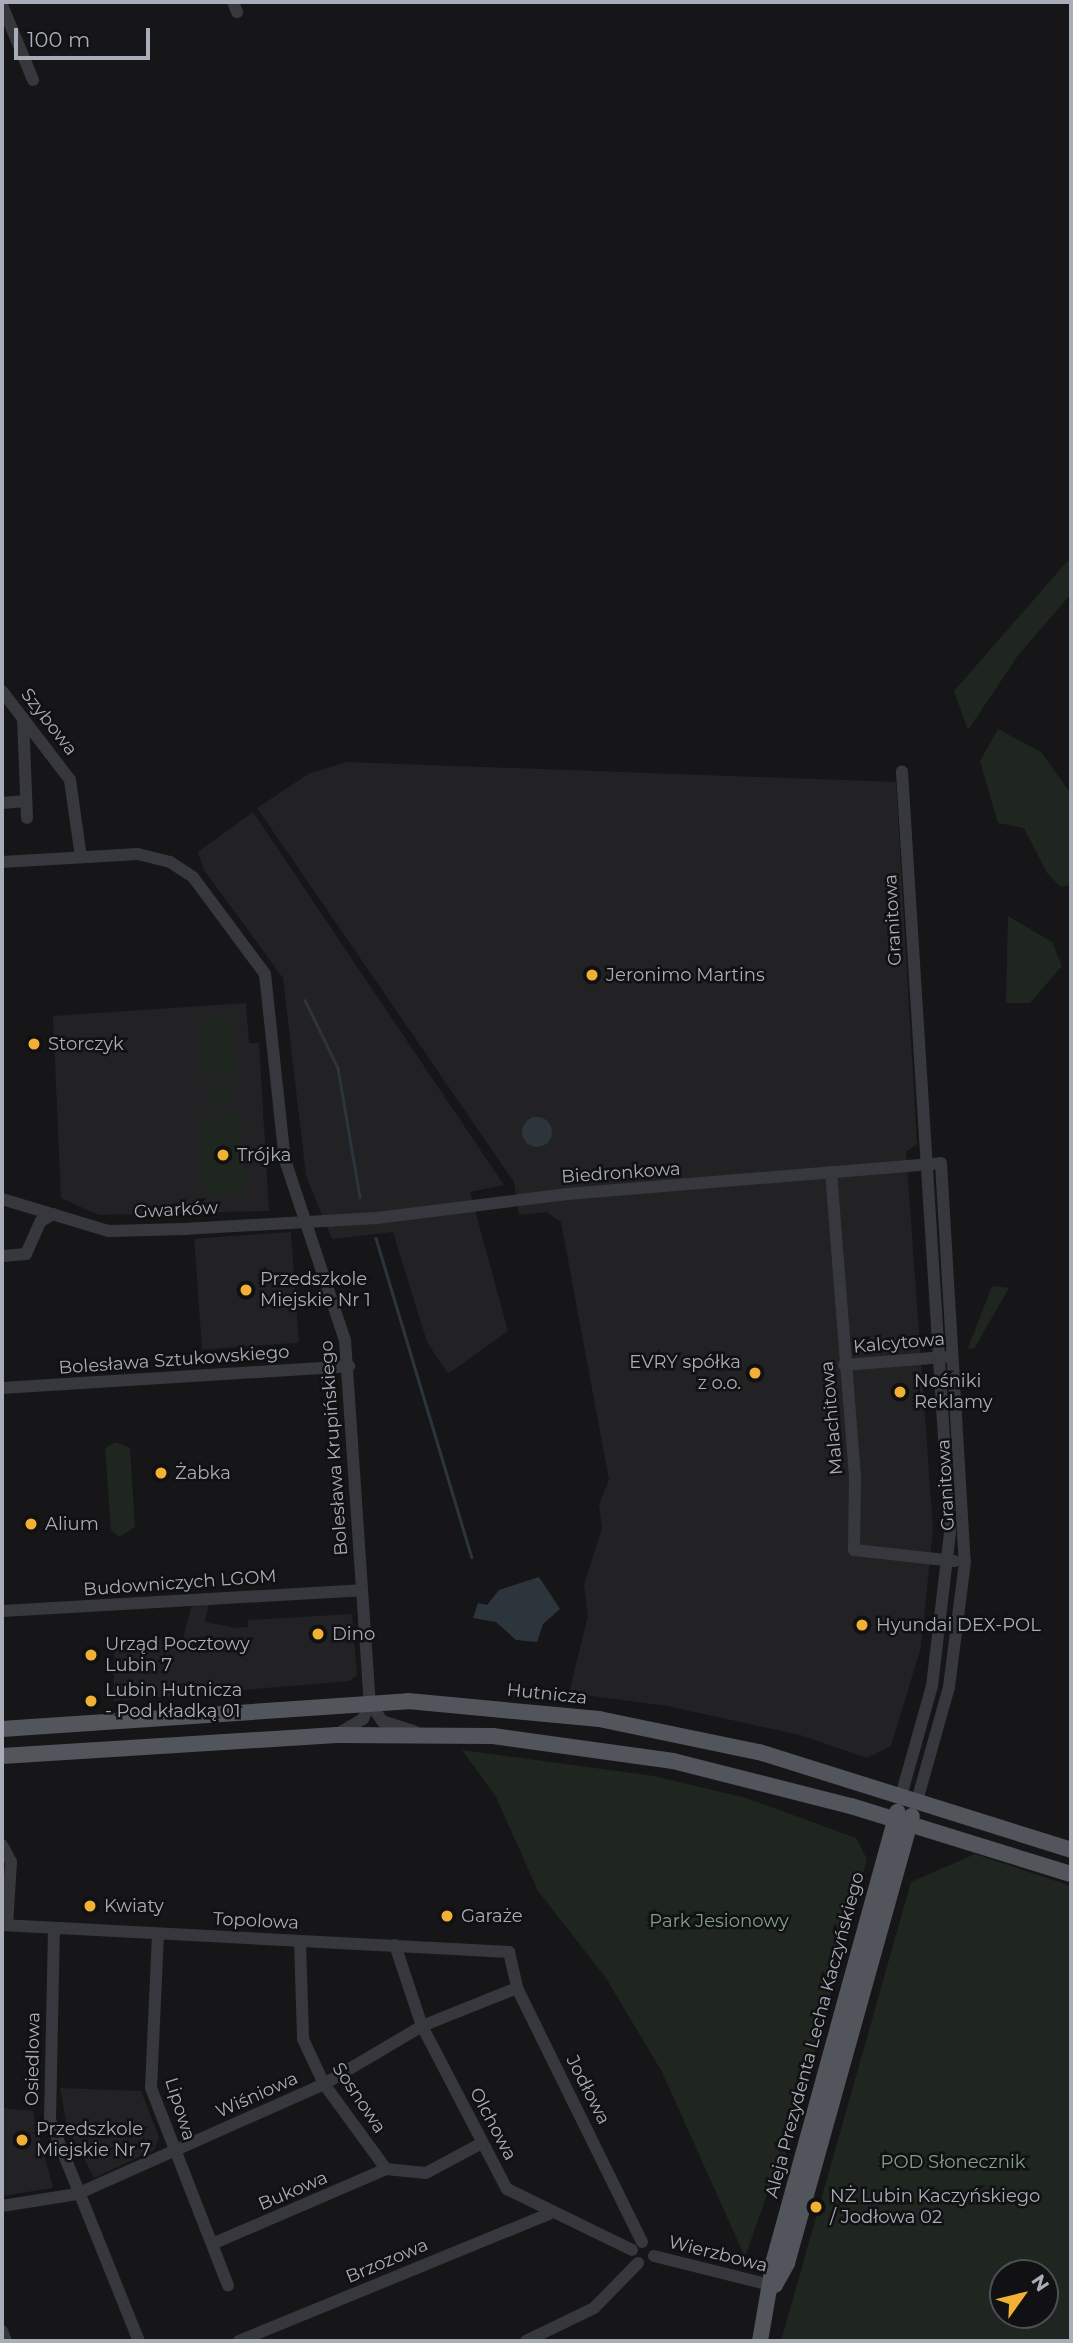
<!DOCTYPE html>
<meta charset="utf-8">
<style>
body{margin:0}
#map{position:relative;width:1073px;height:2343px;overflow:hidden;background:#161618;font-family:Montserrat,sans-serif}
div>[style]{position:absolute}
.built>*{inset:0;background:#222225;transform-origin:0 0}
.green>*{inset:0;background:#1e261f;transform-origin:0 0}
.round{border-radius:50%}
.water>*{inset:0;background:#2c353c}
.stream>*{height:2.5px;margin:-1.25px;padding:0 1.25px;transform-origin:1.25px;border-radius:1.25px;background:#2c353c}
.minor>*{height:12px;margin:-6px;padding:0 6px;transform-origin:6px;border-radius:6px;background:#37383d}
.major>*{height:16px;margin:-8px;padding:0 8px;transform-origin:8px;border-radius:8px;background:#53555c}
.dots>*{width:19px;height:19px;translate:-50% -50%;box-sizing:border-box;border:4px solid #111113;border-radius:50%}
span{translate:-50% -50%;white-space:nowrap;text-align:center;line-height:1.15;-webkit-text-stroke:5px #111113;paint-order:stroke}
.street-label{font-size:18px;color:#a8adb8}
.poi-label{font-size:18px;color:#a8adb8}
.left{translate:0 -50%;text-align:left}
.right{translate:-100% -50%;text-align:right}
.park-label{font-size:18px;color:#7fa381}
.frame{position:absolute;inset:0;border:4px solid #a8adb8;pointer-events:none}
.north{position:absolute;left:989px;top:2259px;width:70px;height:70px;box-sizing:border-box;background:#111113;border:2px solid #4d4f55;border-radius:50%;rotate:56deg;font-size:19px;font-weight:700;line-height:28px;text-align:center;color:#a8adb8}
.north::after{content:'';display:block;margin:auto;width:24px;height:32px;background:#f2b134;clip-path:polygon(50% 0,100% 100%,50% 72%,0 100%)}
.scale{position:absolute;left:14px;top:28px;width:136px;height:32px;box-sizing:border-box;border:4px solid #a8adb8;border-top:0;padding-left:9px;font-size:21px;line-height:24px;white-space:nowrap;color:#a8adb8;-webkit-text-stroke:5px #111113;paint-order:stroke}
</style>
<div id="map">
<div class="built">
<i style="clip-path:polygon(347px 762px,896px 782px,917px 1144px,906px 1152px,933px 1529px,921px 1647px,891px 1746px,867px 1758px,800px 1735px,667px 1706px,569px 1693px,588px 1616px,584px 1585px,602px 1528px,599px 1504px,609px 1480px,561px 1222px,547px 1212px,519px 1215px,514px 1182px,257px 808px,308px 774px)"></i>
<i style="clip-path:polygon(253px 812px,504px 1185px,470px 1192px,508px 1331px,448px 1374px,427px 1342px,393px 1232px,332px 1239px,306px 1176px,283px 978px,204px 870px,198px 852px)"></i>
<i style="clip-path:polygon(246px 1003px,249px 1043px,259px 1043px,269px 1211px,99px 1215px,61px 1198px,53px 1016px)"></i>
<i style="left:291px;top:1232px;width:111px;height:97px;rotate:86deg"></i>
<i style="clip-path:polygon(209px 1603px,205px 1622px,236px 1628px,248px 1627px,248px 1620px,352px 1614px,357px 1675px,350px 1681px,113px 1701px,115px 1642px,183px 1638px,192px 1604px)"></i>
<i style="clip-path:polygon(60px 2088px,141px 2091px,159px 2137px,154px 2150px,94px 2178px,67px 2126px)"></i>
<i style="clip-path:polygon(2px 2108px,33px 2111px,53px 2188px,2px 2196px)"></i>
</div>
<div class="green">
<i style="clip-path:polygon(1071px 557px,1071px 594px,1019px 654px,968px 730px,954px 691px)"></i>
<i style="clip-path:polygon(998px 729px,1041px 752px,1071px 794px,1071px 885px,1061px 887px,1047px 873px,1024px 828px,998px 823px,980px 761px)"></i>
<i style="clip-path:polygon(1008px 916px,1052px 942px,1062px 966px,1030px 1003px,1006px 1003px)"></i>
<i style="left:233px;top:1016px;width:60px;height:35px;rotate:86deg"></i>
<i class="round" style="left:208px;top:1082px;width:26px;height:26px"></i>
<i style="left:241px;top:1113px;width:82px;height:41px;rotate:87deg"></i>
<i style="clip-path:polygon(992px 1286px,1009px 1288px,974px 1349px,968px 1348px)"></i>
<i style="clip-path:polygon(116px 1442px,130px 1448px,135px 1527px,119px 1537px,111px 1530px,105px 1448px)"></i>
<i style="clip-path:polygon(462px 1750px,654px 1776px,746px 1798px,856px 1838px,867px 1859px,789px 2148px,777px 2166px,745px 2257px,662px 2072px,606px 1978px,538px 1891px,496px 1797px)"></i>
<i style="clip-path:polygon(evenodd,975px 1854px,1071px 1886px,1071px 2341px,781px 2341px,911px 1882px,975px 1854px,1003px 2273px,1045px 2273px,1045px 2315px,1003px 2315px,1003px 2273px)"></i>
</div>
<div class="water">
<i class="round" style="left:522px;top:1117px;width:30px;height:30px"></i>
<i style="clip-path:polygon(539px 1577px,560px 1609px,543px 1624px,537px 1642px,516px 1640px,496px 1622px,473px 1618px,478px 1603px,487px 1605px,499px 1590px)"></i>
</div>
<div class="stream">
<i style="left:305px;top:1000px;width:76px;rotate:64.1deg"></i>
<i style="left:338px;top:1068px;width:131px;rotate:80.3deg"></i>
<i style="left:376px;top:1238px;width:333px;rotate:73.3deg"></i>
</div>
<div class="minor">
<i style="left:233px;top:2px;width:11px;rotate:68deg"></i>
<i style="left:2px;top:5px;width:81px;rotate:67.5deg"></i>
<i style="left:2px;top:691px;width:112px;rotate:52.6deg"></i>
<i style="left:70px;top:780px;width:78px;rotate:81.9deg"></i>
<i style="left:23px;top:718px;width:100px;rotate:87.7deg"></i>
<i style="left:2px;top:803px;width:24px;rotate:-5deg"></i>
<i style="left:2px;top:862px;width:136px;rotate:-3.4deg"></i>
<i style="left:138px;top:854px;width:33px;rotate:14deg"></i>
<i style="left:170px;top:862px;width:27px;rotate:33deg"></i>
<i style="left:193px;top:877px;width:121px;rotate:53.4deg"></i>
<i style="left:265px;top:974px;width:187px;rotate:83.9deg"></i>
<i style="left:285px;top:1160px;width:190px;rotate:71.6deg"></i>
<i style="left:345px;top:1340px;width:364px;rotate:86.1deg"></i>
<i style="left:370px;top:1703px;width:22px;rotate:56deg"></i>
<i style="left:382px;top:1721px;width:35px;rotate:18deg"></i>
<i style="left:831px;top:1172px;width:306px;rotate:85.5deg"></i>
<i style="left:855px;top:1477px;width:73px;rotate:90.8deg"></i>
<i style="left:854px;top:1550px;width:101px;rotate:6.3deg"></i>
<i style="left:2px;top:1199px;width:112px;rotate:16.7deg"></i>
<i style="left:109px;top:1231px;width:75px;rotate:-1.5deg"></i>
<i style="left:184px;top:1229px;width:193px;rotate:-3.3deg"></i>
<i style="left:377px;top:1218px;width:192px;rotate:-7.2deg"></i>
<i style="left:567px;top:1194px;width:375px;rotate:-4.7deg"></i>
<i style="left:941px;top:1163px;width:400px;rotate:86.6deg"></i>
<i style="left:965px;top:1562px;width:126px;rotate:97.3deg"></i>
<i style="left:949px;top:1687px;width:118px;rotate:105.7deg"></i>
<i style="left:2px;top:1256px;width:24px;rotate:-5deg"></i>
<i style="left:26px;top:1254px;width:36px;rotate:-66deg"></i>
<i style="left:41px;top:1221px;width:14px;rotate:-30deg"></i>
<i style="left:844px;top:1365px;width:101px;rotate:-4.5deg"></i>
<i style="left:2px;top:1388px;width:348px;rotate:-3.6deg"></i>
<i style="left:2px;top:1611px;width:360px;rotate:-3.3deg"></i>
<i style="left:336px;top:1735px;width:31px;rotate:-31deg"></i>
<i style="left:363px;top:1719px;width:17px;rotate:-66deg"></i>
<i style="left:901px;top:1796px;width:114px;rotate:-74.3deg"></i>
<i style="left:932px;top:1686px;width:154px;rotate:-83.3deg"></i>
<i style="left:950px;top:1533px;width:763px;rotate:-93.61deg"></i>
<i style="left:2px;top:1845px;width:19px;rotate:62deg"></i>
<i style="left:11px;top:1862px;width:63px;rotate:93.6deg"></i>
<i style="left:2px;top:1925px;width:508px;rotate:3.05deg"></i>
<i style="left:509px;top:1952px;width:37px;rotate:77deg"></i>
<i style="left:517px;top:1988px;width:283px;rotate:63.8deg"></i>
<i style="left:54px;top:1928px;width:192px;rotate:91.2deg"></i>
<i style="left:50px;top:2120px;width:238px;rotate:68.1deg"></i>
<i style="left:158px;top:1934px;width:154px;rotate:92.6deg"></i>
<i style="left:151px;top:2088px;width:212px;rotate:68.7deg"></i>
<i style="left:300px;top:1941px;width:98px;rotate:88.2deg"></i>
<i style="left:303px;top:2039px;width:50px;rotate:65deg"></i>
<i style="left:324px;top:2084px;width:105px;rotate:53.9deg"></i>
<i style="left:386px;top:2169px;width:40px;rotate:5.7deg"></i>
<i style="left:426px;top:2173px;width:64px;rotate:-28.2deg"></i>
<i style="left:395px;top:1945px;width:85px;rotate:71.6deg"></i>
<i style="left:422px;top:2026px;width:184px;rotate:62.5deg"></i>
<i style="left:507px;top:2189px;width:139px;rotate:26deg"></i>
<i style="left:2px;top:2206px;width:76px;rotate:-9.1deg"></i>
<i style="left:77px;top:2194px;width:270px;rotate:-24deg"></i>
<i style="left:324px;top:2084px;width:114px;rotate:-30.6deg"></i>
<i style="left:422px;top:2026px;width:102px;rotate:-21.8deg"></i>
<i style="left:212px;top:2244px;width:189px;rotate:-23.3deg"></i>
<i style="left:654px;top:2256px;width:124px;rotate:14deg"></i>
<i style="left:2px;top:2331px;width:11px;rotate:68deg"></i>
<i style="left:239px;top:2341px;width:335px;rotate:-22.3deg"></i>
<i style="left:526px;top:2341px;width:76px;rotate:-25.9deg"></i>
<i style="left:594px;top:2308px;width:63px;rotate:-45.6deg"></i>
</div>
<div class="major">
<i style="left:2px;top:1729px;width:407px;rotate:-3.9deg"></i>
<i style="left:408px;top:1701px;width:192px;rotate:5.4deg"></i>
<i style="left:599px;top:1719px;width:163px;rotate:11.7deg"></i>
<i style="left:759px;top:1752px;width:327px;rotate:17.4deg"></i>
<i style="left:2px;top:1756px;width:335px;rotate:-3.6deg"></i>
<i style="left:336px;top:1735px;width:157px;rotate:0.4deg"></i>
<i style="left:493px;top:1736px;width:182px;rotate:7.9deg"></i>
<i style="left:673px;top:1761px;width:184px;rotate:14.2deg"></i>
<i style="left:851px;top:1806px;width:230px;rotate:17.2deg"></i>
<i style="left:775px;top:2285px;width:25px;rotate:-61deg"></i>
<i style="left:787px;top:2263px;width:464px;rotate:-74.4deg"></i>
<i style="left:760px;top:2341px;width:82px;rotate:-80.2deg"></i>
<i style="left:774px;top:2260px;width:465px;rotate:-74.6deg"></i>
</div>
<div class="dots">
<i style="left:592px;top:975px;background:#f2b134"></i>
<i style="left:34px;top:1044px;background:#f2b134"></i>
<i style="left:223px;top:1155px;background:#f2b134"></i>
<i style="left:246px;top:1290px;background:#f2b134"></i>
<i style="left:755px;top:1373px;background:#f2b134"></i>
<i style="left:900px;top:1392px;background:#f2b134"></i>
<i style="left:161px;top:1473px;background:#f2b134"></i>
<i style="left:31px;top:1524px;background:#f2b134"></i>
<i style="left:862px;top:1625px;background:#f2b134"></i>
<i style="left:318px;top:1634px;background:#f2b134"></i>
<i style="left:91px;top:1655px;background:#f2b134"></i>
<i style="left:91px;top:1701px;background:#f2b134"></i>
<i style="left:90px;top:1906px;background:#f2b134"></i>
<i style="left:447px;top:1916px;background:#f2b134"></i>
<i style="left:22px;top:2140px;background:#f2b134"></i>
<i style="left:816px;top:2207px;background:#f2b134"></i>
</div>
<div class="street-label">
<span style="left:49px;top:722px;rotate:52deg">Szybowa</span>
<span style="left:893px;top:920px;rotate:-93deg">Granitowa</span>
<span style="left:621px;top:1173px;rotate:-4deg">Biedronkowa</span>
<span style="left:176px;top:1210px;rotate:-3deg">Gwarków</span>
<span style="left:899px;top:1343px;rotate:-5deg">Kalcytowa</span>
<span style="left:174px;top:1360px;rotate:-4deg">Bolesława Sztukowskiego</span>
<span style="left:832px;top:1418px;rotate:-95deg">Malachitowa</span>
<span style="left:334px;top:1448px;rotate:-94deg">Bolesława Krupińskiego</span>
<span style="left:946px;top:1485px;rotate:-93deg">Granitowa</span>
<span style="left:180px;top:1583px;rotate:-4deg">Budowniczych LGOM</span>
<span style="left:547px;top:1694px;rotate:6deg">Hutnicza</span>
<span style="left:256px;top:1921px;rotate:3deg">Topolowa</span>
<span style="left:815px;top:2035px;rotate:-75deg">Aleja Prezydenta Lecha Kaczyńskiego</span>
<span style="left:33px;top:2059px;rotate:-89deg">Osiedlowa</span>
<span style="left:588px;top:2090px;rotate:63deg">Jodłowa</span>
<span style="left:257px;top:2095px;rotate:-24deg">Wiśniowa</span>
<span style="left:359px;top:2098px;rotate:56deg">Sosnowa</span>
<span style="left:180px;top:2109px;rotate:73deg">Lipowa</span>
<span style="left:493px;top:2124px;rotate:62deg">Olchowa</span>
<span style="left:293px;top:2191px;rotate:-23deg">Bukowa</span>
<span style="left:718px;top:2254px;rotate:14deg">Wierzbowa</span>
<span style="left:387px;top:2261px;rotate:-23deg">Brzozowa</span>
</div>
<div class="poi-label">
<span class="left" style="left:606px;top:975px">Jeronimo Martins</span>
<span class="left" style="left:48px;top:1044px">Storczyk</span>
<span class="left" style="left:237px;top:1155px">Trójka</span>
<span class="left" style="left:260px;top:1290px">Przedszkole<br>Miejskie Nr 1</span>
<span class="right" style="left:741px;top:1373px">EVRY spółka<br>z o.o.</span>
<span class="left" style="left:914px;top:1392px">Nośniki<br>Reklamy</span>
<span class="left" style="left:175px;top:1473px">Żabka</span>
<span class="left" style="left:45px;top:1524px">Alium</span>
<span class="left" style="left:876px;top:1625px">Hyundai DEX-POL</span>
<span class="left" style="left:332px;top:1634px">Dino</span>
<span class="left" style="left:105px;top:1655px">Urząd Pocztowy<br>Lubin 7</span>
<span class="left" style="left:105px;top:1701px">Lubin Hutnicza<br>- Pod kładką 01</span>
<span class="left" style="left:104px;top:1906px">Kwiaty</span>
<span class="left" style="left:461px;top:1916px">Garaże</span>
<span class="left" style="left:36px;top:2140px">Przedszkole<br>Miejskie Nr 7</span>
<span class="left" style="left:830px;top:2207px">NŻ Lubin Kaczyńskiego<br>/ Jodłowa 02</span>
</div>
<div class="park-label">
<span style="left:719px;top:1921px">Park Jesionowy</span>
<span style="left:953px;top:2162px">POD Słonecznik</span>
</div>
<div class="frame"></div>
<div class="north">N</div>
<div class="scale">100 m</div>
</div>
